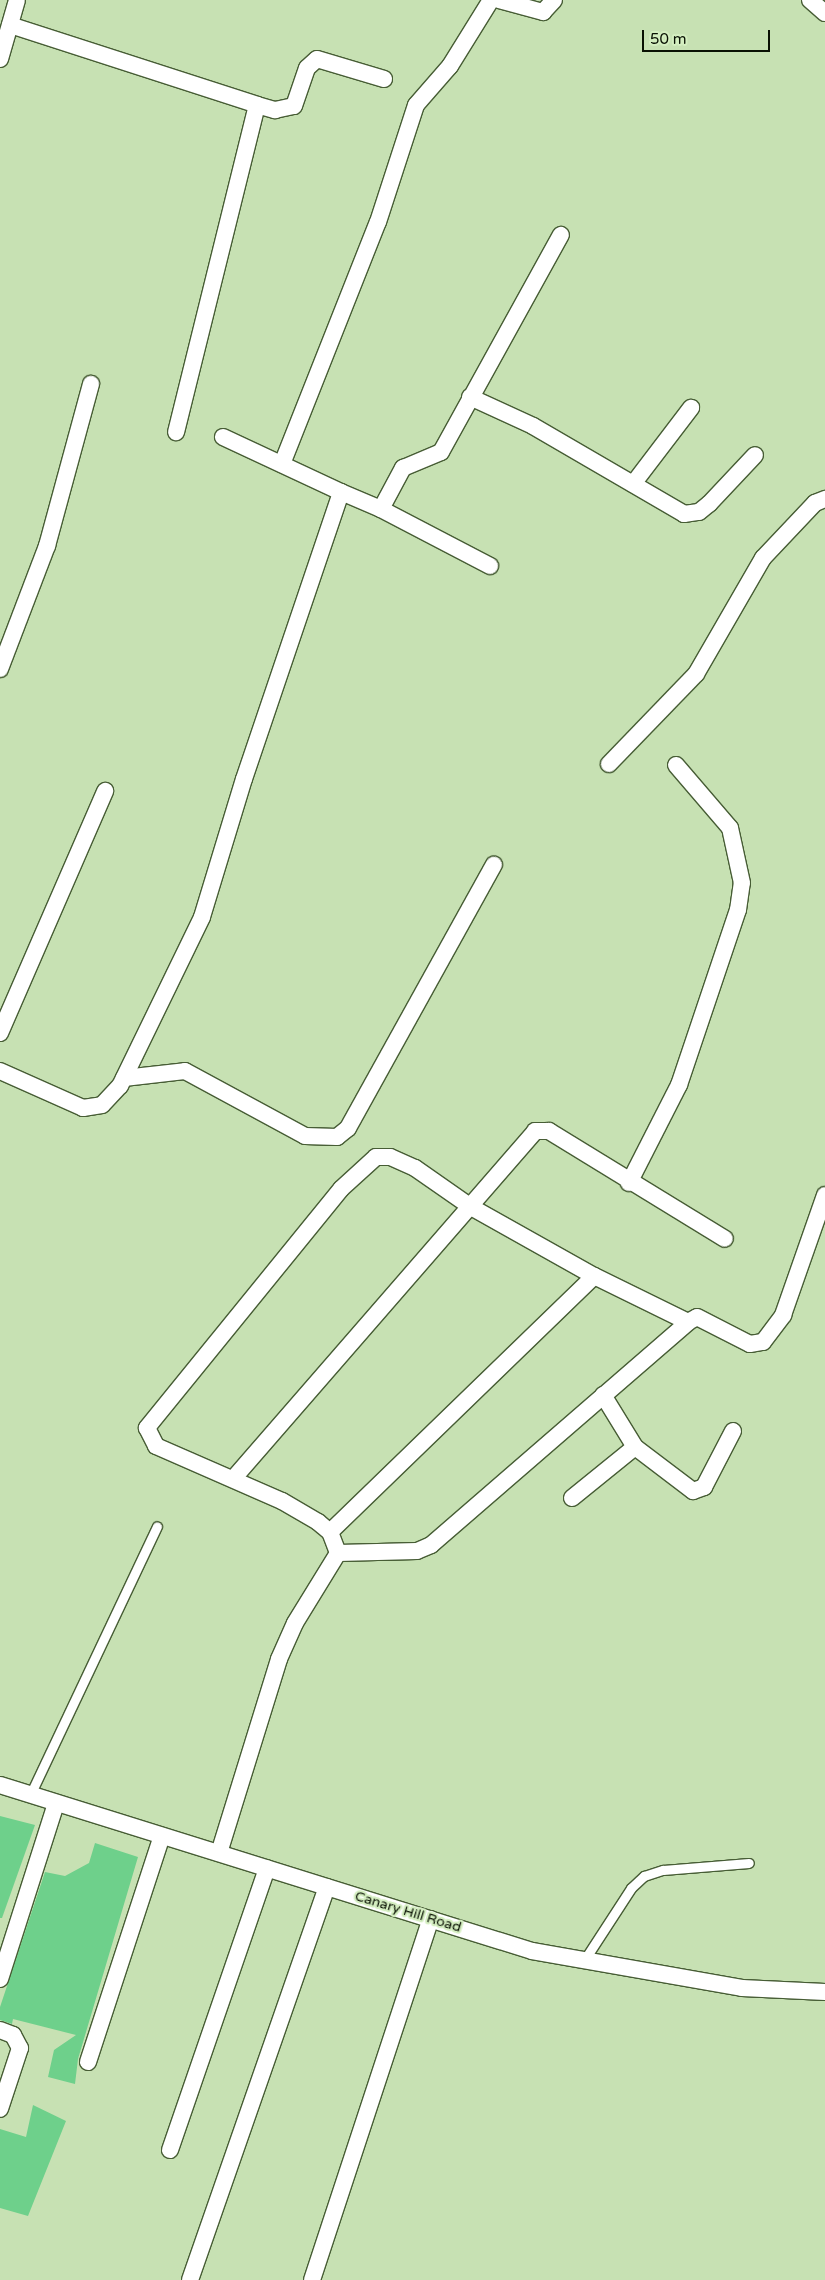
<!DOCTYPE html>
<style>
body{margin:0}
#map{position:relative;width:825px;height:2280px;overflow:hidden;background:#c7e1b3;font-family:"Varela Round",sans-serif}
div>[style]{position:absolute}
.building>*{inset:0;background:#6ed08b}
.roads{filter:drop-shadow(1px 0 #475d35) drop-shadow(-1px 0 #475d35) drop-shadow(0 1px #475d35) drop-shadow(0 -1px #475d35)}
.service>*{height:9px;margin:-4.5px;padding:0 4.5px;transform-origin:4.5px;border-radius:4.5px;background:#fff}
.minor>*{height:16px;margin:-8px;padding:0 8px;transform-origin:8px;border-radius:8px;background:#fff}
span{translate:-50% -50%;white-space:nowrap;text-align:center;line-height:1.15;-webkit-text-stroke:4.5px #d4eec0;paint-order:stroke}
.street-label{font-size:14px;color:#091103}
.scale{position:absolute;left:642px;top:30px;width:128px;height:22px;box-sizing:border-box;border:2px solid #091103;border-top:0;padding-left:6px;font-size:15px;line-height:18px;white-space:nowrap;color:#091103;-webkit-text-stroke:4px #d4eec0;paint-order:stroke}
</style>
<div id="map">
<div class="building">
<i style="clip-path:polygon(0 1816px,35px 1825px,2px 1918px,0 1918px)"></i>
<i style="clip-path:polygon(95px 1843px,138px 1857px,78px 2059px,75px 2084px,48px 2077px,54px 2050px,76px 2035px,13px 2019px,12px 2024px,0 2020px,0 2007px,45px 1872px,65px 1876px,89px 1863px)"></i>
<i style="clip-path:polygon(33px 2105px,66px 2121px,28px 2216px,0 2208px,0 2129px,26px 2137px)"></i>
</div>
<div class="roads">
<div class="service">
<i style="left:30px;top:1795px;width:297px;rotate:-64.7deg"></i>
<i style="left:583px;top:1962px;width:88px;rotate:-57deg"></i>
<i style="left:631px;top:1888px;width:18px;rotate:-43deg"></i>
<i style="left:644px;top:1876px;width:20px;rotate:-18deg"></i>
<i style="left:663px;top:1870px;width:86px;rotate:-4.7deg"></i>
</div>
<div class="minor">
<i style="left:499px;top:0;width:46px;rotate:15.3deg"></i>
<i style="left:543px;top:12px;width:16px;rotate:-47deg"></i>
<i style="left:810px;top:0;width:20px;rotate:41deg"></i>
<i style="left:10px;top:25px;width:260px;rotate:17.9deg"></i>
<i style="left:257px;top:105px;width:337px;rotate:103.9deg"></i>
<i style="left:0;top:59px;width:61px;rotate:-73.9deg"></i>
<i style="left:257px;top:105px;width:19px;rotate:16deg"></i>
<i style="left:275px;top:110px;width:19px;rotate:-12deg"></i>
<i style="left:294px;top:106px;width:40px;rotate:-71.1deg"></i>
<i style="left:307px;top:68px;width:13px;rotate:-42deg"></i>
<i style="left:317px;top:59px;width:70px;rotate:16.6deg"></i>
<i style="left:470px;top:397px;width:69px;rotate:24.7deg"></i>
<i style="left:533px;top:426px;width:175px;rotate:30.2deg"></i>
<i style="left:684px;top:514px;width:15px;rotate:-8deg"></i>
<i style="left:699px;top:512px;width:13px;rotate:-39deg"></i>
<i style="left:709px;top:504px;width:67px;rotate:-46.8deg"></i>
<i style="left:223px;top:437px;width:130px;rotate:25deg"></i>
<i style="left:282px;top:464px;width:260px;rotate:-68.4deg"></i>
<i style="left:378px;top:222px;width:123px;rotate:-72deg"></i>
<i style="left:416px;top:105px;width:52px;rotate:-48.9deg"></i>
<i style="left:450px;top:66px;width:78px;rotate:-58.2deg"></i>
<i style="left:633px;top:484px;width:96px;rotate:-52.7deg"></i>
<i style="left:381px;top:509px;width:123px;rotate:27.6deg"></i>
<i style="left:0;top:669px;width:132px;rotate:-69.1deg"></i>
<i style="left:47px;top:546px;width:168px;rotate:-74.8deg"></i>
<i style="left:609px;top:764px;width:125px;rotate:-46deg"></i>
<i style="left:696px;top:674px;width:134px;rotate:-60deg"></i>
<i style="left:763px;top:558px;width:76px;rotate:-46.6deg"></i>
<i style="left:815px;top:503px;width:11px;rotate:-22deg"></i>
<i style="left:0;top:1033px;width:264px;rotate:-66.5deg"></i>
<i style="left:0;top:1071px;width:91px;rotate:24deg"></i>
<i style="left:83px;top:1108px;width:19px;rotate:-9deg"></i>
<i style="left:102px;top:1105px;width:26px;rotate:-47deg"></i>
<i style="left:120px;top:1086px;width:188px;rotate:-64.1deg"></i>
<i style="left:202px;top:917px;width:144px;rotate:-73.1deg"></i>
<i style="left:244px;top:779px;width:303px;rotate:-71.3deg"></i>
<i style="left:341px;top:492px;width:43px;rotate:23deg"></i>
<i style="left:381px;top:509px;width:47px;rotate:-61.8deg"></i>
<i style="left:403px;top:468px;width:41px;rotate:-22.8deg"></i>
<i style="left:441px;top:452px;width:248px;rotate:-61.1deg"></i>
<i style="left:124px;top:1078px;width:61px;rotate:-6.5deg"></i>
<i style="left:185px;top:1071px;width:136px;rotate:28.4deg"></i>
<i style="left:305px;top:1136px;width:32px;rotate:2deg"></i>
<i style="left:337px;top:1137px;width:14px;rotate:-39deg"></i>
<i style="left:348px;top:1128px;width:301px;rotate:-61deg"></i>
<i style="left:629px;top:1183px;width:110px;rotate:-63deg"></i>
<i style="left:679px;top:1085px;width:185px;rotate:-71.4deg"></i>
<i style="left:738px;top:910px;width:27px;rotate:-82deg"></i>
<i style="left:742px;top:883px;width:56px;rotate:-102.3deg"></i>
<i style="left:730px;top:828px;width:83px;rotate:-130.6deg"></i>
<i style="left:688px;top:1322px;width:10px;rotate:-29deg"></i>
<i style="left:697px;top:1317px;width:59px;rotate:27deg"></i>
<i style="left:750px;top:1344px;width:13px;rotate:-9deg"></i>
<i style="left:763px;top:1342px;width:34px;rotate:-53deg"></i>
<i style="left:783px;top:1315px;width:127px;rotate:-70.7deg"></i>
<i style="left:603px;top:1395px;width:61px;rotate:58.4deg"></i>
<i style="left:635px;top:1447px;width:73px;rotate:37.2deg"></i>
<i style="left:693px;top:1491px;width:12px;rotate:-20deg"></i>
<i style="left:704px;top:1487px;width:63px;rotate:-62.6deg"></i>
<i style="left:233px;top:1479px;width:461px;rotate:-49deg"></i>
<i style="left:535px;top:1131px;width:14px"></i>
<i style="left:549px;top:1131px;width:206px;rotate:31.5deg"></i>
<i style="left:572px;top:1498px;width:81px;rotate:-39deg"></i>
<i style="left:330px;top:1532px;width:368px;rotate:-44.1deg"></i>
<i style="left:0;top:1785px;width:557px;rotate:17.33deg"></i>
<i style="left:532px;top:1951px;width:213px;rotate:10deg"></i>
<i style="left:742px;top:1988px;width:83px;rotate:2.8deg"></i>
<i style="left:219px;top:1853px;width:203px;rotate:-72.8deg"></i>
<i style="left:279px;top:1659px;width:39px;rotate:-66deg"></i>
<i style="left:295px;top:1623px;width:82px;rotate:-58.4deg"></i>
<i style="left:338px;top:1553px;width:79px;rotate:-1.5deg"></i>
<i style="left:417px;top:1551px;width:15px;rotate:-23deg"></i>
<i style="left:431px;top:1545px;width:340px;rotate:-40.9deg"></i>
<i style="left:688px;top:1322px;width:105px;rotate:-153.9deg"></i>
<i style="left:594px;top:1276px;width:141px;rotate:-150.7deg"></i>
<i style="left:471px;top:1207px;width:68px;rotate:-145.1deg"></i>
<i style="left:415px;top:1168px;width:27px;rotate:-156deg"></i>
<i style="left:390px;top:1157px;width:14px;rotate:180deg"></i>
<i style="left:376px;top:1157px;width:47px;rotate:137.6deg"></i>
<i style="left:341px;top:1189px;width:308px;rotate:129.1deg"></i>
<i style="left:147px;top:1428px;width:20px;rotate:63deg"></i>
<i style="left:156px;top:1446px;width:137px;rotate:23.6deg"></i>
<i style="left:282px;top:1501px;width:42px;rotate:30.3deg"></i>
<i style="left:318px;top:1522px;width:16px;rotate:40deg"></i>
<i style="left:330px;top:1532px;width:22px;rotate:69deg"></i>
<i style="left:0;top:1979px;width:185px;rotate:-72.3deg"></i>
<i style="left:0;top:2030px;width:14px;rotate:21deg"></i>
<i style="left:13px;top:2035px;width:15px;rotate:62deg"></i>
<i style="left:20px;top:2048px;width:64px;rotate:108.2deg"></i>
<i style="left:88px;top:2062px;width:238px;rotate:-71.9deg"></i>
<i style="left:170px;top:2150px;width:298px;rotate:-71deg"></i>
<i style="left:190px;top:2280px;width:416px;rotate:-70.8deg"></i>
<i style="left:312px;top:2280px;width:380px;rotate:-71.8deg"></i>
</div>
</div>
<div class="street-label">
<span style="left:408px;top:1912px;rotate:17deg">Canary Hill Road</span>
</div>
<div class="scale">50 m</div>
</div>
